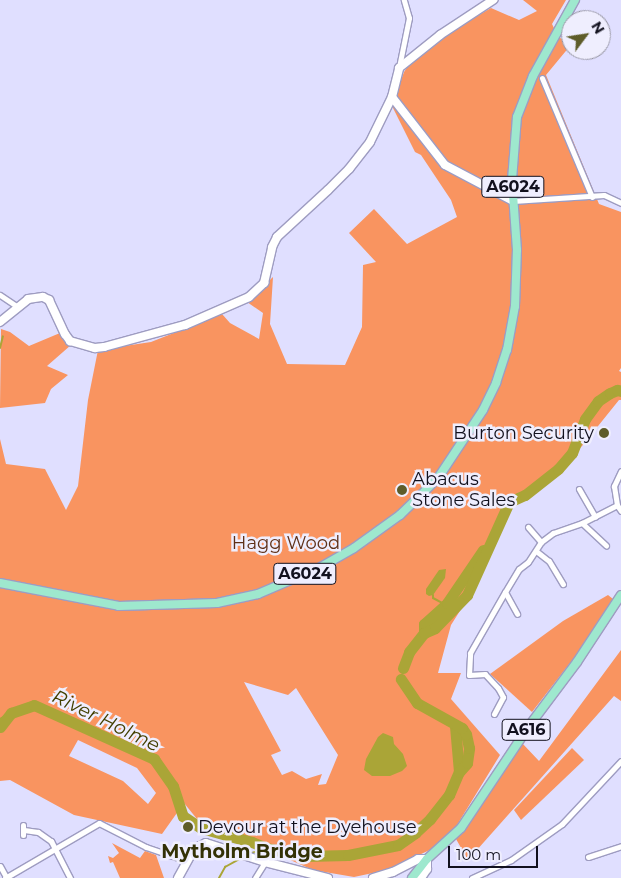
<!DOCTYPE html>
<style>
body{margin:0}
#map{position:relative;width:621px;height:878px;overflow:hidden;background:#e0dfff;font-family:Montserrat,sans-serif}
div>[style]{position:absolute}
.green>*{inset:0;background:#f99460}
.water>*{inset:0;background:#aaa537}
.stream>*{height:2px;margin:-1px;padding:0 1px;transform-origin:1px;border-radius:1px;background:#aaa537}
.river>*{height:11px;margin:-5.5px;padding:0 5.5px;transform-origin:5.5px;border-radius:5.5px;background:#aaa537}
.roads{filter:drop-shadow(1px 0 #9e9cc1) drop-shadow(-1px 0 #9e9cc1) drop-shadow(0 1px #9e9cc1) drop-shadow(0 -1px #9e9cc1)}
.street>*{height:5px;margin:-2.5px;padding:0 2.5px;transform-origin:2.5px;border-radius:2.5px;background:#fff}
.secondary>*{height:8px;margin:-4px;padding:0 4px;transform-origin:4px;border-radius:4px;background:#fff}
.primary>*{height:8px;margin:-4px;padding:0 4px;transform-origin:4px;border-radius:4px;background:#9ee8ce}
.dots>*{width:14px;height:14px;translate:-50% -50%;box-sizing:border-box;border:2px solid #efeefe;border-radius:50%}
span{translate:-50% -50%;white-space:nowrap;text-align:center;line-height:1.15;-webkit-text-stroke:5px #efeefe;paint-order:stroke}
.shield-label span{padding:1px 4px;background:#efeefe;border:1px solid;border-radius:4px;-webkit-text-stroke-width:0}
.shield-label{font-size:16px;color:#12111e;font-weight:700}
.poi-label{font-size:18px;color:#12111e}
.right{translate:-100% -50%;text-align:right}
.left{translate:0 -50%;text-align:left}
.park-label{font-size:18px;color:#5f3018}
.water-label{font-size:19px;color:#423f00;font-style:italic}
.neighbourhood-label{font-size:19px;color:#333105;font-weight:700}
.north{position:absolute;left:561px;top:10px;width:50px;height:50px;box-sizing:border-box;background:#efeefe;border:1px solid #9796a4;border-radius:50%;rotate:59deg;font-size:14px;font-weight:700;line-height:20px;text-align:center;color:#12111e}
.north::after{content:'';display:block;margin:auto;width:18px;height:22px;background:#5e5c29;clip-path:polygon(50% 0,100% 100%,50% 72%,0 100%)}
.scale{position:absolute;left:448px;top:846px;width:90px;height:22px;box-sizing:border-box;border:2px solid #12111e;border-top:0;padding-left:6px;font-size:15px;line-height:18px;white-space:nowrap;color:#12111e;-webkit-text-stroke:4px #efeefe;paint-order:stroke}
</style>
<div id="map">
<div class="green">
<i style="clip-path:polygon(evenodd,523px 0,566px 0,552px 24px,558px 36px,570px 46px,546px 75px,599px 204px,621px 212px,621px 368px,619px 371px,621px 372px,621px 400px,619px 400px,582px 446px,547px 484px,511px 509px,470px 595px,451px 625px,438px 673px,461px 673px,451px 699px,500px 755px,457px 825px,434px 848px,387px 870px,354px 877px,313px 870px,197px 819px,184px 803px,162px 834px,74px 815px,10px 780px,0 781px,0 439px,6px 464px,45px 469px,66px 510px,78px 486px,88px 400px,98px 350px,151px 342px,222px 314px,230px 323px,259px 339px,263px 313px,247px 302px,273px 277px,270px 324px,287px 364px,345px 365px,362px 327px,363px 265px,376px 262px,349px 233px,374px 209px,407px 244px,457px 217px,451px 200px,421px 155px,415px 152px,392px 106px,404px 72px,414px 57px,441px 37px,491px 8px,519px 20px,537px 11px,523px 0,244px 682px,288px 695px,296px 688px,338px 755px,326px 784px,318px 785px,322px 774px,306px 779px,292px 771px,282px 775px,271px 755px,281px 751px,244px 682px,523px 0,78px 740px,137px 768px,156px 793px,148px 804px,123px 781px,69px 756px,78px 740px)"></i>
<i style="clip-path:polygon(1px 329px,10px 332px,29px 346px,60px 333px,71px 345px,47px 366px,68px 375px,51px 389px,45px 403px,0 408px)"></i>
<i style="clip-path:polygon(608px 595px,613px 599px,577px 654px,532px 712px,490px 674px,563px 621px)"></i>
<i style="clip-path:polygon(621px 650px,621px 701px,614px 696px,468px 860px,456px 839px,467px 827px,522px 743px,539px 761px)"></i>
<i style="clip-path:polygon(572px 748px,584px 760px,521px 820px,514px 810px)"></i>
<i style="clip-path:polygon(112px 843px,140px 858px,145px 851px,156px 855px,164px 878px,120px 878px,113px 862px,110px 863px,108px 856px,113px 858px,119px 853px)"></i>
</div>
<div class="water">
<i style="clip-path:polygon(446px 569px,445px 578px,433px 595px,429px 596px,426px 594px,426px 589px,439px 570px)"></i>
<i style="clip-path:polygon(383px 733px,393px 737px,394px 744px,403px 754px,407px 766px,402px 771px,390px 776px,372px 776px,364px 770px,366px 759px,378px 737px)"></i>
</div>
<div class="stream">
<i style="left:0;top:348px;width:12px;rotate:-76deg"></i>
<i style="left:433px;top:595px;width:3px;rotate:90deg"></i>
<i style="left:433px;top:598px;width:15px;rotate:28deg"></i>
<i style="left:0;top:719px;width:13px;rotate:-29deg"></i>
<i style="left:249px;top:854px;width:18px;rotate:-19deg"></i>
<i style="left:219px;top:878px;width:13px;rotate:-61deg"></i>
<i style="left:225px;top:867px;width:21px;rotate:-29deg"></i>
</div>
<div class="river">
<i style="left:424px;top:633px;width:9px;rotate:-90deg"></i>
<i style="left:424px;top:624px;width:31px;rotate:-42deg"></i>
<i style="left:447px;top:603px;width:64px;rotate:-55.8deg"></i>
<i style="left:403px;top:668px;width:17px;rotate:-69deg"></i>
<i style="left:409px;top:652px;width:24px;rotate:-52deg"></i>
<i style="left:424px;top:633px;width:12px;rotate:-24deg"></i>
<i style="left:435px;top:628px;width:46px;rotate:-45.9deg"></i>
<i style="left:467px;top:595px;width:102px;rotate:-65.7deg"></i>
<i style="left:509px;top:502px;width:17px;rotate:-24deg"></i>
<i style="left:525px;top:495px;width:42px;rotate:-38.2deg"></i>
<i style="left:558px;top:469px;width:21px;rotate:-49deg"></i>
<i style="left:572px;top:453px;width:36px;rotate:-69deg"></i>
<i style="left:585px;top:419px;width:22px;rotate:-54deg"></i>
<i style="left:598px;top:401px;width:14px;rotate:-34deg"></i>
<i style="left:610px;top:393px;width:8px;rotate:-23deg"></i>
<i style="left:617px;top:390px;width:4px;rotate:14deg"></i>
<i style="left:455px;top:726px;width:46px;rotate:85deg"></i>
<i style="left:0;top:727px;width:18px;rotate:-52deg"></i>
<i style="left:11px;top:713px;width:24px;rotate:-19deg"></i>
<i style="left:34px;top:705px;width:132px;rotate:24.2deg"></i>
<i style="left:154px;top:759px;width:33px;rotate:55deg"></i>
<i style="left:173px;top:786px;width:32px;rotate:72deg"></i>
<i style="left:183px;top:816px;width:22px;rotate:34deg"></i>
<i style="left:201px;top:828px;width:53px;rotate:15.4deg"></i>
<i style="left:252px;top:842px;width:15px;rotate:23deg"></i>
<i style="left:266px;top:848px;width:41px;rotate:11.3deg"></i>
<i style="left:306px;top:856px;width:42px;rotate:-1.4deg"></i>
<i style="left:348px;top:855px;width:51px;rotate:-11.3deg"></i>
<i style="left:398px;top:845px;width:21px;rotate:-35deg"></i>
<i style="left:415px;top:833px;width:21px;rotate:-43deg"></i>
<i style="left:430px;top:819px;width:31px;rotate:-52deg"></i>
<i style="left:449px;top:795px;width:25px;rotate:-67deg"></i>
<i style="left:459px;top:772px;width:12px;rotate:-48deg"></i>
<i style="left:467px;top:763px;width:15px;rotate:-82deg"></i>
<i style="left:469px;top:748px;width:14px;rotate:-102deg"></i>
<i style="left:466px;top:734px;width:7px;rotate:-124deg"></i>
<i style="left:462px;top:728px;width:51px;rotate:-150.9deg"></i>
<i style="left:417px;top:703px;width:29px;rotate:-124deg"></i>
</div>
<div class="roads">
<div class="street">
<i style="left:399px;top:67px;width:50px;rotate:-78.5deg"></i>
<i style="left:409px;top:18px;width:19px;rotate:-106deg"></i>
<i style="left:542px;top:78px;width:129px;rotate:67.2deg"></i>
<i style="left:513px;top:201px;width:91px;rotate:-3.8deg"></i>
<i style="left:604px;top:195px;width:19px;rotate:25deg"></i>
<i style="left:0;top:295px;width:22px;rotate:34deg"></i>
<i style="left:621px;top:471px;width:17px;rotate:115deg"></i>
<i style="left:614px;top:486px;width:19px;rotate:81deg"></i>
<i style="left:617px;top:505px;width:7px;rotate:56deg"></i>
<i style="left:579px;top:489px;width:32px;rotate:60deg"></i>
<i style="left:582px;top:523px;width:33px;rotate:43deg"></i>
<i style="left:528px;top:527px;width:20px;rotate:49deg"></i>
<i style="left:536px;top:551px;width:16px;rotate:38deg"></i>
<i style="left:549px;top:561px;width:27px;rotate:59deg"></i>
<i style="left:505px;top:592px;width:25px;rotate:61deg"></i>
<i style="left:494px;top:714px;width:19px;rotate:-62deg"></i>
<i style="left:503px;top:697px;width:10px;rotate:-119deg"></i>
<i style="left:498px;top:688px;width:19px;rotate:-133deg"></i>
<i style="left:485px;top:674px;width:16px;rotate:176deg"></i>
<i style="left:469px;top:675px;width:22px;rotate:-87deg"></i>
<i style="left:470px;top:653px;width:70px;rotate:-60.2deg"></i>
<i style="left:505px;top:592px;width:27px;rotate:-59deg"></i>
<i style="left:519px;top:569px;width:11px;rotate:-38deg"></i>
<i style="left:528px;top:562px;width:24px;rotate:-57deg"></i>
<i style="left:541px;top:542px;width:15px;rotate:-37deg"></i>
<i style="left:553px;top:533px;width:31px;rotate:-19deg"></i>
<i style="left:582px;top:523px;width:39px;rotate:-27deg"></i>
<i style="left:24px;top:830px;width:14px;rotate:8deg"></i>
<i style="left:38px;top:832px;width:16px;rotate:35deg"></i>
<i style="left:51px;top:841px;width:42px;rotate:62.8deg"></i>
<i style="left:23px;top:835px;width:10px;rotate:-90deg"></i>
<i style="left:588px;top:857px;width:35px;rotate:-18deg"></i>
<i style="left:0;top:866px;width:13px;rotate:61deg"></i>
<i style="left:5px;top:878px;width:109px;rotate:-30.3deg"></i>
<i style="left:99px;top:823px;width:53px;rotate:27.1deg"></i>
<i style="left:146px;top:847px;width:43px;rotate:18.9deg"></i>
<i style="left:255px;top:878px;width:19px;rotate:-58deg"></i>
<i style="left:472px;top:878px;width:43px;rotate:-24.8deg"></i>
<i style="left:511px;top:860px;width:62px;rotate:-35.2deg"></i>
<i style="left:562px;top:824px;width:86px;rotate:-46.9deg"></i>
</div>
<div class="secondary">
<i style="left:392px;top:97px;width:86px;rotate:52.1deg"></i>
<i style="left:445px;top:165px;width:77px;rotate:27.9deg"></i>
<i style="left:0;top:322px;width:36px;rotate:-39deg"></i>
<i style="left:28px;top:299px;width:15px;rotate:-8deg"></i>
<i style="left:43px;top:297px;width:7px;rotate:27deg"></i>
<i style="left:49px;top:300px;width:38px;rotate:65deg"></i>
<i style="left:65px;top:334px;width:9px;rotate:54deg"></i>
<i style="left:70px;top:341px;width:26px;rotate:16deg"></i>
<i style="left:95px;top:348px;width:9px;rotate:-6deg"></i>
<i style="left:104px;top:347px;width:84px;rotate:-15.2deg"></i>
<i style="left:185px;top:325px;width:70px;rotate:-23.6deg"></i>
<i style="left:249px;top:297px;width:21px;rotate:-43deg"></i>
<i style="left:264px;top:283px;width:37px;rotate:-77deg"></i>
<i style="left:272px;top:247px;width:11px;rotate:-63deg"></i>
<i style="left:277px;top:237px;width:69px;rotate:-42.7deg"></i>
<i style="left:328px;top:190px;width:30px;rotate:-45deg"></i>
<i style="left:349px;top:169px;width:34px;rotate:-52deg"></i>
<i style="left:370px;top:142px;width:50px;rotate:-63.9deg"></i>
<i style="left:392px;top:97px;width:30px;rotate:-76deg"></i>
<i style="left:399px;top:68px;width:53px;rotate:-38.8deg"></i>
<i style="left:440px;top:35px;width:64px;rotate:-33.4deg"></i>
<i style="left:178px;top:878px;width:33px;rotate:-61deg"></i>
<i style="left:194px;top:849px;width:13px;rotate:-27deg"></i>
<i style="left:206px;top:843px;width:62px;rotate:17.9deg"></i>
<i style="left:265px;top:862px;width:65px;rotate:14.3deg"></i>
<i style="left:373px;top:878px;width:21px;rotate:-17deg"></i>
<i style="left:393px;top:872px;width:28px;rotate:-27deg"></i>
<i style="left:418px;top:859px;width:9px"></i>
<i style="left:427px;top:859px;width:10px;rotate:90deg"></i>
<i style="left:427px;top:869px;width:11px;rotate:124deg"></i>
</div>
<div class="primary">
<i style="left:0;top:583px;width:121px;rotate:10.9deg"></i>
<i style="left:119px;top:606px;width:98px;rotate:-1.8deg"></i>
<i style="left:217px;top:603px;width:42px;rotate:-12.4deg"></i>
<i style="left:258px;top:594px;width:66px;rotate:-23.1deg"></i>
<i style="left:319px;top:568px;width:40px;rotate:-29.7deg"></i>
<i style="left:354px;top:548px;width:57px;rotate:-35.7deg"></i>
<i style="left:400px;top:515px;width:29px;rotate:-44deg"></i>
<i style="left:421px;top:495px;width:28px;rotate:-46deg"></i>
<i style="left:440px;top:475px;width:78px;rotate:-56.5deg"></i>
<i style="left:483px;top:410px;width:30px;rotate:-64deg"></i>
<i style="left:496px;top:383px;width:35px;rotate:-72deg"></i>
<i style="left:507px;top:350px;width:45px;rotate:-79.7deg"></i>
<i style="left:515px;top:306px;width:56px;rotate:-88deg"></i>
<i style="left:517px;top:250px;width:70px;rotate:-94.1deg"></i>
<i style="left:512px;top:180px;width:63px;rotate:-85.5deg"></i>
<i style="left:517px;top:117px;width:44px;rotate:-68.7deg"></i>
<i style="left:533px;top:76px;width:87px;rotate:-61.1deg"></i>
<i style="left:412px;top:878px;width:24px;rotate:-52deg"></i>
<i style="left:427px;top:859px;width:46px;rotate:-42.4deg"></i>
<i style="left:461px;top:828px;width:123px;rotate:-56.3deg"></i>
<i style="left:529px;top:726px;width:80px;rotate:-53.1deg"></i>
<i style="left:577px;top:662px;width:80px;rotate:-56.7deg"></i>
</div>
</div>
<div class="dots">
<i style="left:604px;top:433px;background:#5e5c29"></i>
<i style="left:402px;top:490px;background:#5e5c29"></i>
<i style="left:188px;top:827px;background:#5e5c29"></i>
</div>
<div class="shield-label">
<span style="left:513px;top:187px">A6024</span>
<span style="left:305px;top:574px">A6024</span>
<span style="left:526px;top:730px">A616</span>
</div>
<div class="poi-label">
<span class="right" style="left:594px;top:433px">Burton Security</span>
<span class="left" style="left:412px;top:490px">Abacus<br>Stone Sales</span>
<span class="left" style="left:198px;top:827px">Devour at the Dyehouse</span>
</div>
<div class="park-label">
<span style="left:286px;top:543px">Hagg Wood</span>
</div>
<div class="water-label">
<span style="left:106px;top:721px;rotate:26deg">River Holme</span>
</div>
<div class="neighbourhood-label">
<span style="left:242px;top:852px">Mytholm Bridge</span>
</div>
<div class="north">N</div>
<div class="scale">100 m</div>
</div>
